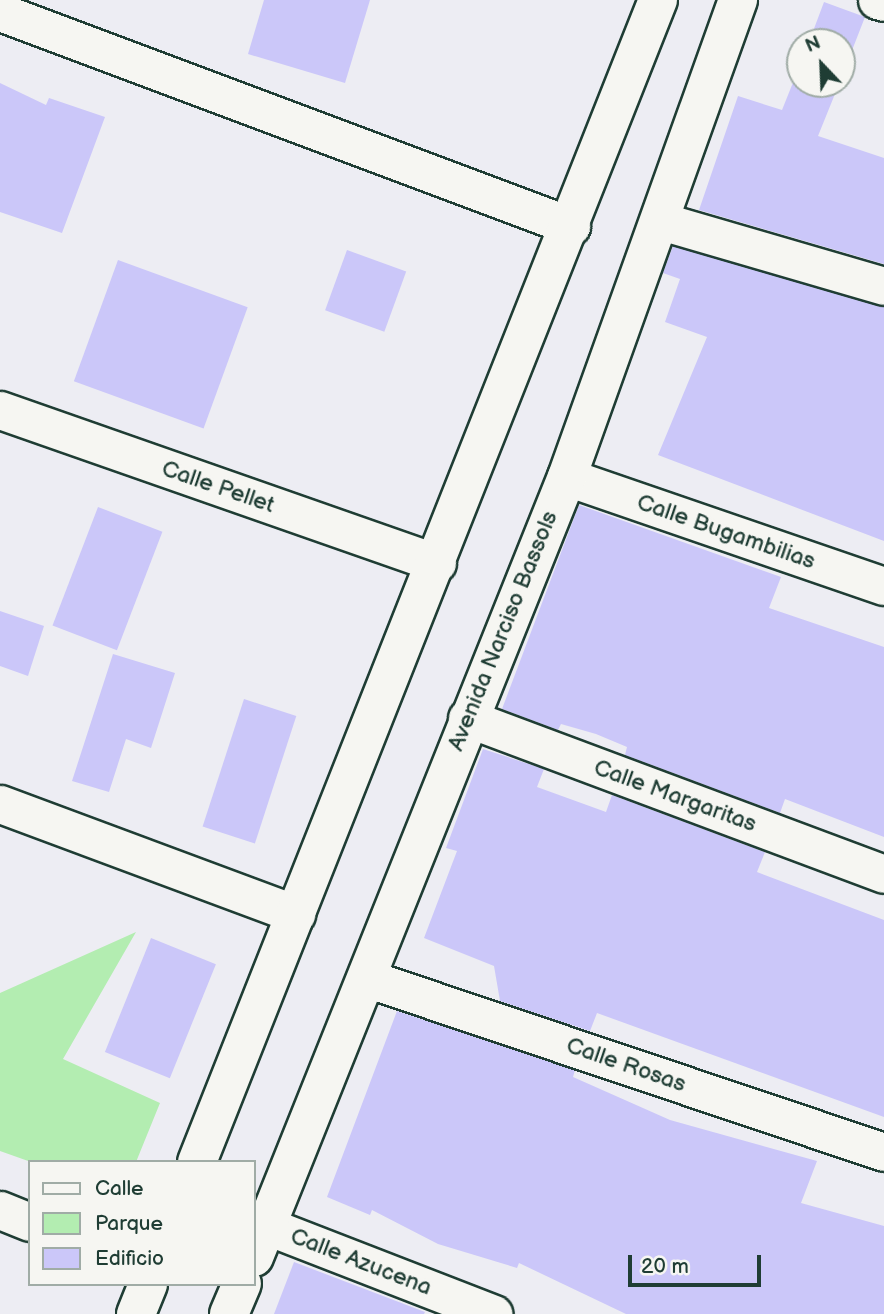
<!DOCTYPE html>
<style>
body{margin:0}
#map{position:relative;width:884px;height:1314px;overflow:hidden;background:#ededf3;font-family:"Balsamiq Sans",sans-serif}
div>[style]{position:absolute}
.green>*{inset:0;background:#b3edb1}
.building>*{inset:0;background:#cbc7f9;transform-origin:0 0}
.roads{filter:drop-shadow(2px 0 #1f3d34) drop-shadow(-2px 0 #1f3d34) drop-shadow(0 2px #1f3d34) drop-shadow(0 -2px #1f3d34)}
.street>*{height:37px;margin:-18.5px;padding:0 18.5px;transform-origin:18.5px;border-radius:18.5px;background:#f6f6f2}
.secondary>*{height:38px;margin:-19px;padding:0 19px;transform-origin:19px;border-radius:19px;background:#f6f6f2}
span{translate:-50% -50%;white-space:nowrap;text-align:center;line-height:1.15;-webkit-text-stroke:5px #f6f6f2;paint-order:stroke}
.street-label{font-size:23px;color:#1f3d34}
.legend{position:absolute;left:28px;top:1160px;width:228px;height:126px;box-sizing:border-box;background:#f6f6f2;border:2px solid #a0aca6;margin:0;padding:9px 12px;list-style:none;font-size:21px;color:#1f3d34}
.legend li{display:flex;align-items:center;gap:14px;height:35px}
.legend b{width:35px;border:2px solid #a0aca6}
.north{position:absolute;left:786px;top:28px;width:70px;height:70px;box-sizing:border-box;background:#f6f6f2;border:2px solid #a0aca6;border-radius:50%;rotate:337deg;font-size:19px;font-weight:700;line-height:28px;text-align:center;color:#1f3d34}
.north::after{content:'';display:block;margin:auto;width:24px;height:32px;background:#1f3d34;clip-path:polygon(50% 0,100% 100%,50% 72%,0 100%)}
.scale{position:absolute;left:628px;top:1255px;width:133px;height:32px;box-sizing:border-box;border:4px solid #1f3d34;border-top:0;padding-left:9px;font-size:21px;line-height:24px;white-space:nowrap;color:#1f3d34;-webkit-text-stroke:5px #f6f6f2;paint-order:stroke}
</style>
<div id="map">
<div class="green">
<i style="clip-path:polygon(136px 932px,63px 1059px,160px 1103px,136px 1162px,31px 1162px,0 1151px,0 993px)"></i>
</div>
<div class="building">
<i style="clip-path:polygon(264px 0,370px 0,345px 83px,248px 54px)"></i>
<i style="clip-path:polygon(824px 2px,865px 17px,842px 76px,842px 42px,809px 42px)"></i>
<i style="clip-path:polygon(800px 65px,800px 84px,839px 84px,818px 136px,884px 158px,884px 264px,699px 210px,738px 96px,782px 110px)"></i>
<i style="clip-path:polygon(0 83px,46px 105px,49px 98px,105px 117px,62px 233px,0 212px)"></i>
<i style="clip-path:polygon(673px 246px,884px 306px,884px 541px,658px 455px,707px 337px,665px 322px,680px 279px,663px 273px)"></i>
<i style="left:347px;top:250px;width:63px;height:64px;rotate:20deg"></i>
<i style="left:118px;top:260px;width:138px;height:129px;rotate:20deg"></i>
<i style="clip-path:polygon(579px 505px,781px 577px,769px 608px,884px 647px,884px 837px,785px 799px,780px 813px,625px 755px,627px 747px,596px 734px,561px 724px,558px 730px,502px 709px)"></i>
<i style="left:98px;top:507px;width:69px;height:127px;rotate:21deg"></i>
<i style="clip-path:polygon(0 611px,44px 626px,28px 676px,0 666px)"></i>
<i style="clip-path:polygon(113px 654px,175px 673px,151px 748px,126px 739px,109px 792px,72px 781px)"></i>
<i style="left:244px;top:699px;width:55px;height:134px;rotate:18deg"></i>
<i style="clip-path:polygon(483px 749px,544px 769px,537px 787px,606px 812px,612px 795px,765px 852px,757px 872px,884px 920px,884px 1117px,597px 1013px,590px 1031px,500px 1001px,494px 966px,424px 938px,457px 851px,446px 848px)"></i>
<i style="left:151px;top:938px;width:70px;height:123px;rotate:22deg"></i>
<i style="clip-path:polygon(397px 1011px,575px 1070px,573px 1077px,670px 1120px,817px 1161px,801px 1203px,884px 1226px,884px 1314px,626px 1314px,519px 1263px,517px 1268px,438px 1244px,372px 1210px,370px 1215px,327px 1197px)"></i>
<i style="clip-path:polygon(294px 1262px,425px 1312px,424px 1314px,274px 1314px)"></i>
</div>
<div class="roads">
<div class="street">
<i style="left:877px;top:0;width:7px;rotate:16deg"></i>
<i style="left:0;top:12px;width:610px;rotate:20.55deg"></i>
<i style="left:664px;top:222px;width:229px;rotate:16.2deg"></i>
<i style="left:0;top:410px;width:463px;rotate:19.3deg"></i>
<i style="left:567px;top:477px;width:335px;rotate:19deg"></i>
<i style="left:467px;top:718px;width:445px;rotate:20.5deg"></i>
<i style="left:0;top:804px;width:316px;rotate:20.4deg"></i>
<i style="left:369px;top:979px;width:543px;rotate:18.57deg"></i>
<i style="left:0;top:1210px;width:32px;rotate:22deg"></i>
<i style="left:267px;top:1226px;width:243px;rotate:21.2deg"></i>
</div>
<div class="secondary">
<i style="left:197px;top:1162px;width:1250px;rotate:-68.36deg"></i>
<i style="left:254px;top:1257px;width:840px;rotate:-68.14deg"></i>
<i style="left:567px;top:477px;width:507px;rotate:-70.28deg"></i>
<i style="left:136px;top:1314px;width:32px;rotate:-68deg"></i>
<i style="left:229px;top:1314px;width:33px;rotate:-67deg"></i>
</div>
</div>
<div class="street-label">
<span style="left:218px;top:487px;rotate:19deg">Calle Pellet</span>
<span style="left:726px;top:532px;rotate:19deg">Calle Bugambilias</span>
<span style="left:503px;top:631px;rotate:-68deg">Avenida Narciso Bassols</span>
<span style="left:675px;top:796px;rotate:20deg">Calle Margaritas</span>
<span style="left:626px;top:1065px;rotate:19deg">Calle Rosas</span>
<span style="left:361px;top:1262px;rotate:21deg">Calle Azucena</span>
</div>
<ul class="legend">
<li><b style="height:9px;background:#f6f6f2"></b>Calle</li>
<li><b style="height:19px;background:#b3edb1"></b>Parque</li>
<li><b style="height:19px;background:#cbc7f9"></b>Edificio</li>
</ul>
<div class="north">N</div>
<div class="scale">20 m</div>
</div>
